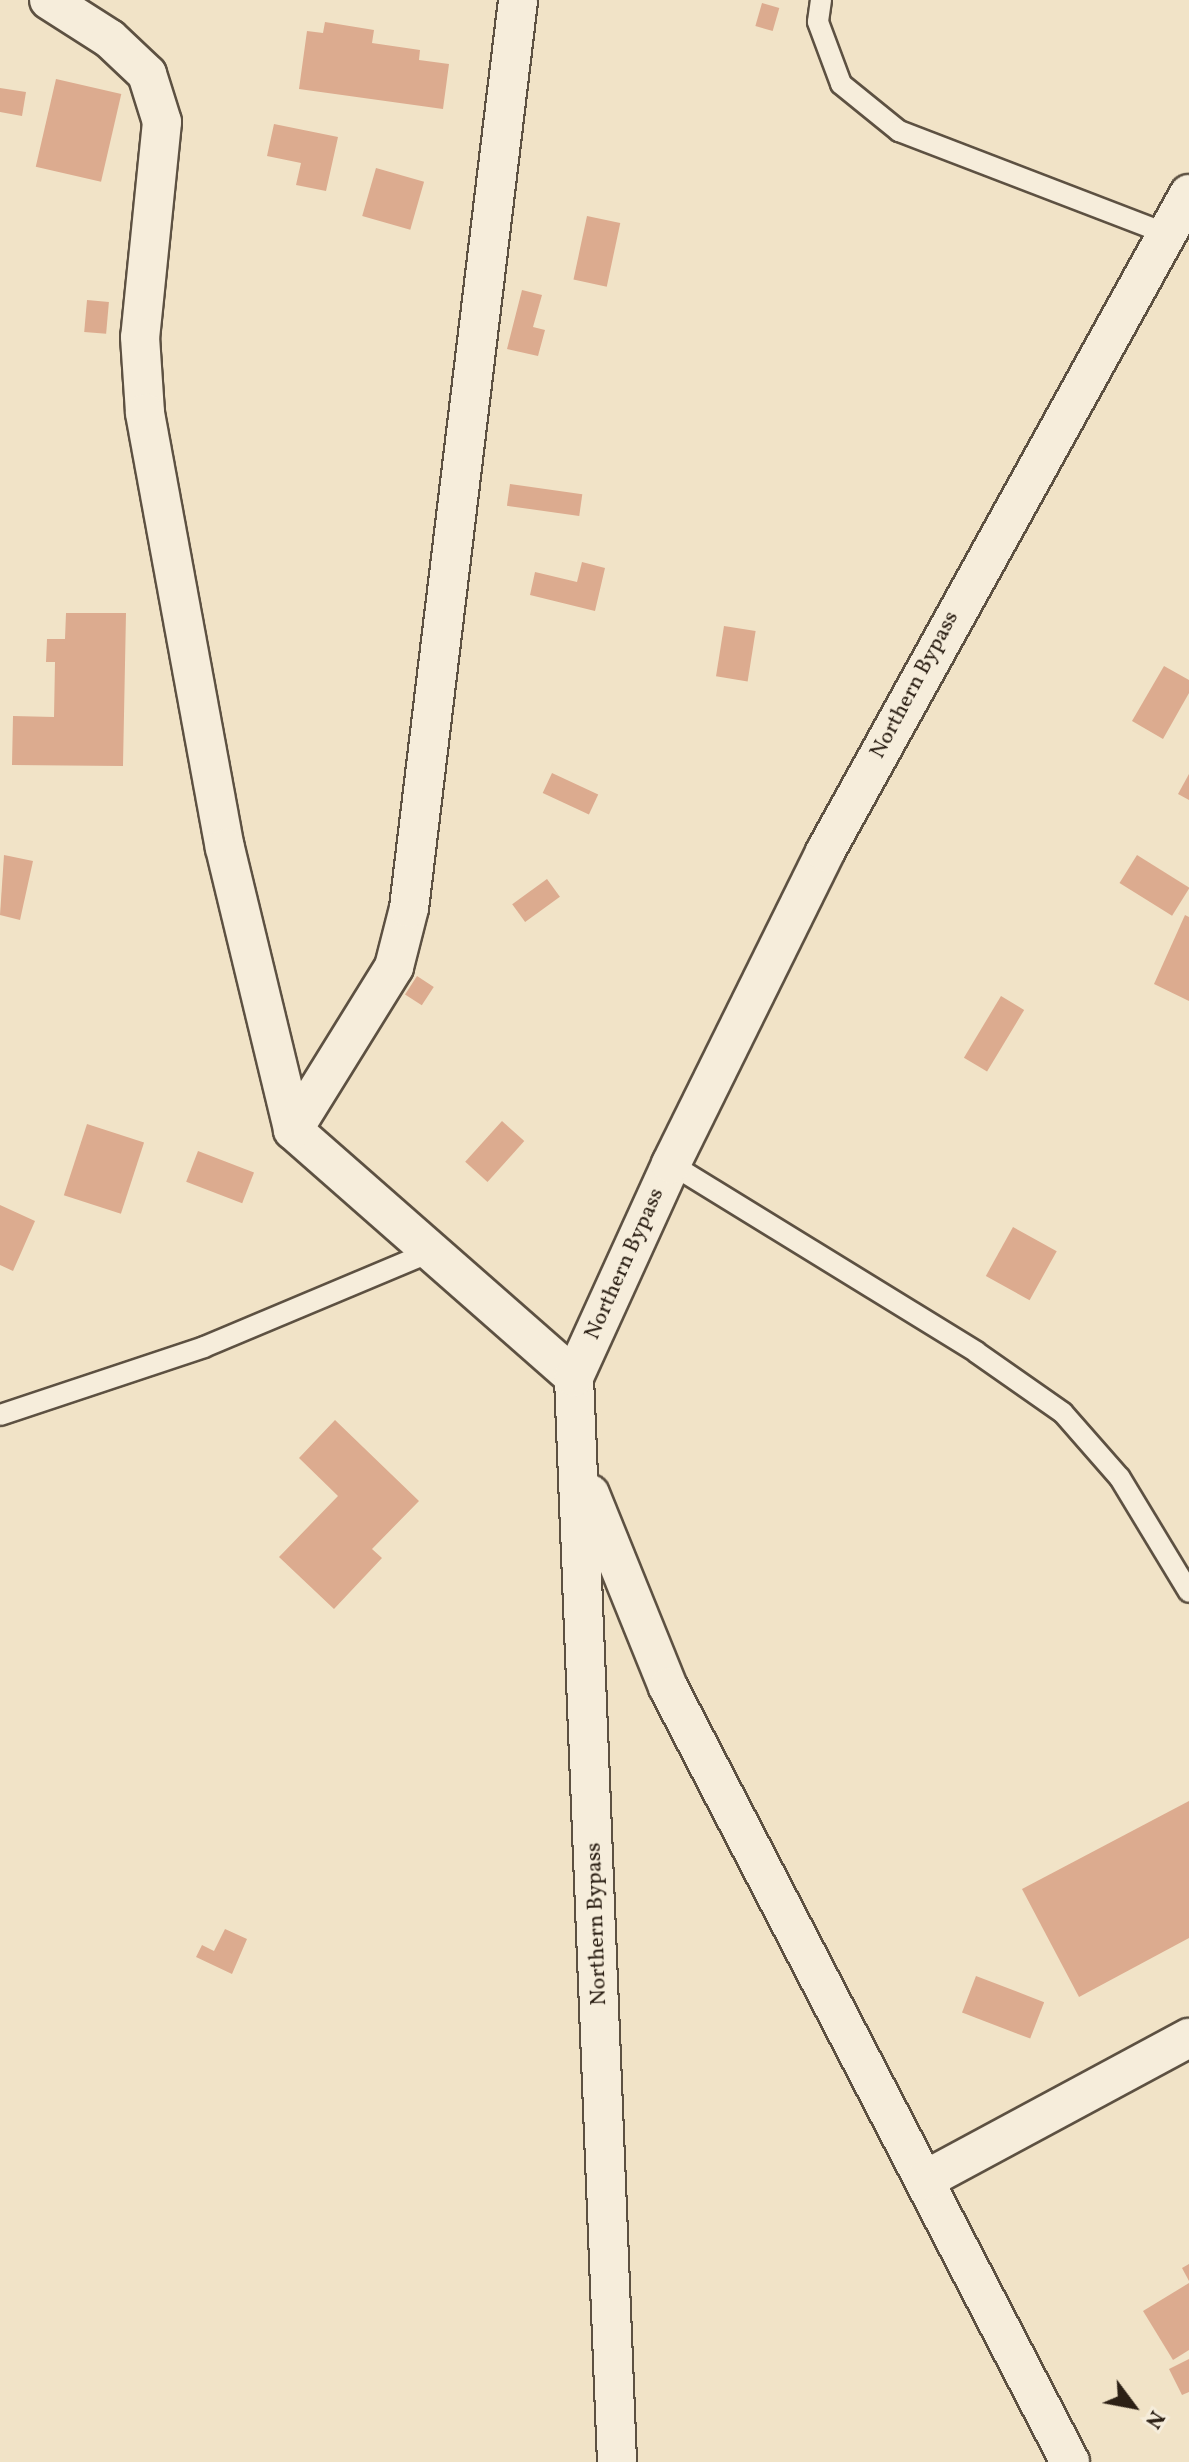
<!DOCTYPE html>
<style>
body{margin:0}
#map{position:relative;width:1189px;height:2462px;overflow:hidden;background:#f1e3c7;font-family:Vollkorn,serif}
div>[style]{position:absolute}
.building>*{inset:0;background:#dcab8f;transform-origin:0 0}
.roads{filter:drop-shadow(2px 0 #5d5142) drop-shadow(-2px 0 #5d5142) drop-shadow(0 2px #5d5142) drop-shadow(0 -2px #5d5142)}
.lane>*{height:20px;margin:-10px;padding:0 10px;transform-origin:10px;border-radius:10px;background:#f6eddb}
.street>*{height:38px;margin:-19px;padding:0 19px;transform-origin:19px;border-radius:19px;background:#f6eddb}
span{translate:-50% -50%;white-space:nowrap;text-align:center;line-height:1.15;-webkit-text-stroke:6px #f6eddb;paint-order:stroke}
.street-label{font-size:22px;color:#2c2015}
.north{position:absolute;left:1093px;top:2366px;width:80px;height:80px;-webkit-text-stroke:6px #f6eddb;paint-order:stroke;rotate:122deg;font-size:22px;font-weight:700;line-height:32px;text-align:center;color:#2c2015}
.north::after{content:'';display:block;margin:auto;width:28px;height:36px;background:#2c2015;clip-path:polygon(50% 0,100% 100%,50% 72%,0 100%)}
</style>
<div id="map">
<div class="building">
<i style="left:762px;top:3px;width:18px;height:24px;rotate:16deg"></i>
<i style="clip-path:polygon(325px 22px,374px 30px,372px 43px,420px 50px,419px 60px,449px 64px,443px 109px,299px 89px,307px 31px,323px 33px)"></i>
<i style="left:56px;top:79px;width:67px;height:90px;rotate:13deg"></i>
<i style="clip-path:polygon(0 88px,26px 92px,22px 116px,0 112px)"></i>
<i style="clip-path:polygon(274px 124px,338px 137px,326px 191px,296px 185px,301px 163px,267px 156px)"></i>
<i style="left:376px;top:168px;width:50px;height:50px;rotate:16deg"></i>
<i style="left:587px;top:216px;width:34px;height:65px;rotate:12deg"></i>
<i style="clip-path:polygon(522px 290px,542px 295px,533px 327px,545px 330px,538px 356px,507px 349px)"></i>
<i style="left:87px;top:300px;width:22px;height:32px;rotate:5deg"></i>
<i style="left:510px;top:484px;width:73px;height:22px;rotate:8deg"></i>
<i style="clip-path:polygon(582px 562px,605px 568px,595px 611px,530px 595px,535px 572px,577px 582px)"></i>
<i style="clip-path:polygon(66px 613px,126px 613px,123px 766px,12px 765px,13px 716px,54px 717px,55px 662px,46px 662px,47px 639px,65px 639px)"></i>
<i style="left:724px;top:626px;width:32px;height:51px;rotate:9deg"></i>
<i style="clip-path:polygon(1164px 666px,1189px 680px,1189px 693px,1163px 739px,1132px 721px)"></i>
<i style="left:552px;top:773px;width:51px;height:22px;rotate:25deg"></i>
<i style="clip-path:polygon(1189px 774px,1189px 800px,1178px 794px)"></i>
<i style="clip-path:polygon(4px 855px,33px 861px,20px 920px,0 915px)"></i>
<i style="left:1137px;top:855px;width:62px;height:33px;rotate:32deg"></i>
<i style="left:547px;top:879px;width:22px;height:43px;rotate:54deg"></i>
<i style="clip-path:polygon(1185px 915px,1189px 917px,1189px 1001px,1154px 984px)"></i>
<i style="left:417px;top:976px;width:20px;height:22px;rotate:33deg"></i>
<i style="left:1001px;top:996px;width:27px;height:72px;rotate:31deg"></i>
<i style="left:502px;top:1121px;width:30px;height:55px;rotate:42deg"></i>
<i style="left:87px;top:1124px;width:60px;height:75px;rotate:18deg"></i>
<i style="left:198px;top:1151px;width:60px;height:33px;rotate:21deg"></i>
<i style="clip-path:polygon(0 1205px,35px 1221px,13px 1271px,0 1265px)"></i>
<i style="left:1013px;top:1227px;width:50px;height:56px;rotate:29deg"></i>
<i style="clip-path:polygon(335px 1420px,419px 1501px,372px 1549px,382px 1558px,334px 1609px,279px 1557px,338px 1496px,299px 1458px)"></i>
<i style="clip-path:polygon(1189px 1801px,1189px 1938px,1079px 1997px,1022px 1889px)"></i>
<i style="clip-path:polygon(225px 1929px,247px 1939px,232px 1974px,196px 1957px,202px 1945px,214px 1951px)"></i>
<i style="left:976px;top:1976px;width:73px;height:39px;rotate:21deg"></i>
<i style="clip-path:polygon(1189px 2264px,1189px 2281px,1182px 2268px)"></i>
<i style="clip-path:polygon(1189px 2283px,1189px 2350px,1173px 2360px,1143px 2311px)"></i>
<i style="clip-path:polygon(1189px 2359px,1189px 2392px,1182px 2395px,1169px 2369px)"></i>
</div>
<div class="roads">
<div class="lane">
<i style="left:821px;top:0;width:22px;rotate:98deg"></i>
<i style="left:818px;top:22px;width:66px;rotate:69.6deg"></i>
<i style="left:841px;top:84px;width:75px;rotate:39deg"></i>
<i style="left:899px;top:131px;width:285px;rotate:21deg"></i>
<i style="left:671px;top:1164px;width:358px;rotate:31.6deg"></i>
<i style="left:976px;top:1352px;width:106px;rotate:35deg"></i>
<i style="left:1063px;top:1413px;width:86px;rotate:48.8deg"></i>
<i style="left:1120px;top:1478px;width:133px;rotate:58.8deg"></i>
<i style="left:0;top:1415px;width:215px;rotate:-18.4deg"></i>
<i style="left:204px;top:1347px;width:247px;rotate:-22.8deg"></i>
</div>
<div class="street">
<i style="left:49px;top:0;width:72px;rotate:32.6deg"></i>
<i style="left:110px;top:39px;width:51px;rotate:43.4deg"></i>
<i style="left:147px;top:74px;width:50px;rotate:72.6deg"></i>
<i style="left:162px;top:122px;width:216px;rotate:95.8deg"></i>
<i style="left:140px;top:337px;width:76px;rotate:86.2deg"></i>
<i style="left:145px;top:413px;width:442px;rotate:79.6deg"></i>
<i style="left:225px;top:848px;width:290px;rotate:76.4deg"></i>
<i style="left:293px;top:1130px;width:374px;rotate:41.3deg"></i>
<i style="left:293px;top:1130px;width:192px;rotate:-58.2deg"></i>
<i style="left:394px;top:967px;width:61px;rotate:-75.7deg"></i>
<i style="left:409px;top:908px;width:915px;rotate:-83.15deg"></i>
<i style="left:590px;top:1494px;width:208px;rotate:68deg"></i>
<i style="left:668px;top:1687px;width:873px;rotate:62.58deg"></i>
<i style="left:925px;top:2180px;width:300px;rotate:-28.3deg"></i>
<i style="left:617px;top:2462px;width:1086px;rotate:-92.27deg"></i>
<i style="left:574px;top:1377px;width:234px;rotate:-65.5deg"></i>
<i style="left:671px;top:1164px;width:348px;rotate:-63.7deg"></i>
<i style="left:825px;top:852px;width:752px;rotate:-61.05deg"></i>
</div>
</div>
<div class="street-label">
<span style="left:915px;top:685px;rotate:-62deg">Northern Bypass</span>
<span style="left:625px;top:1264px;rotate:-66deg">Northern Bypass</span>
<span style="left:597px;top:1924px;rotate:-92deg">Northern Bypass</span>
</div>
<div class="north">N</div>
</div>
